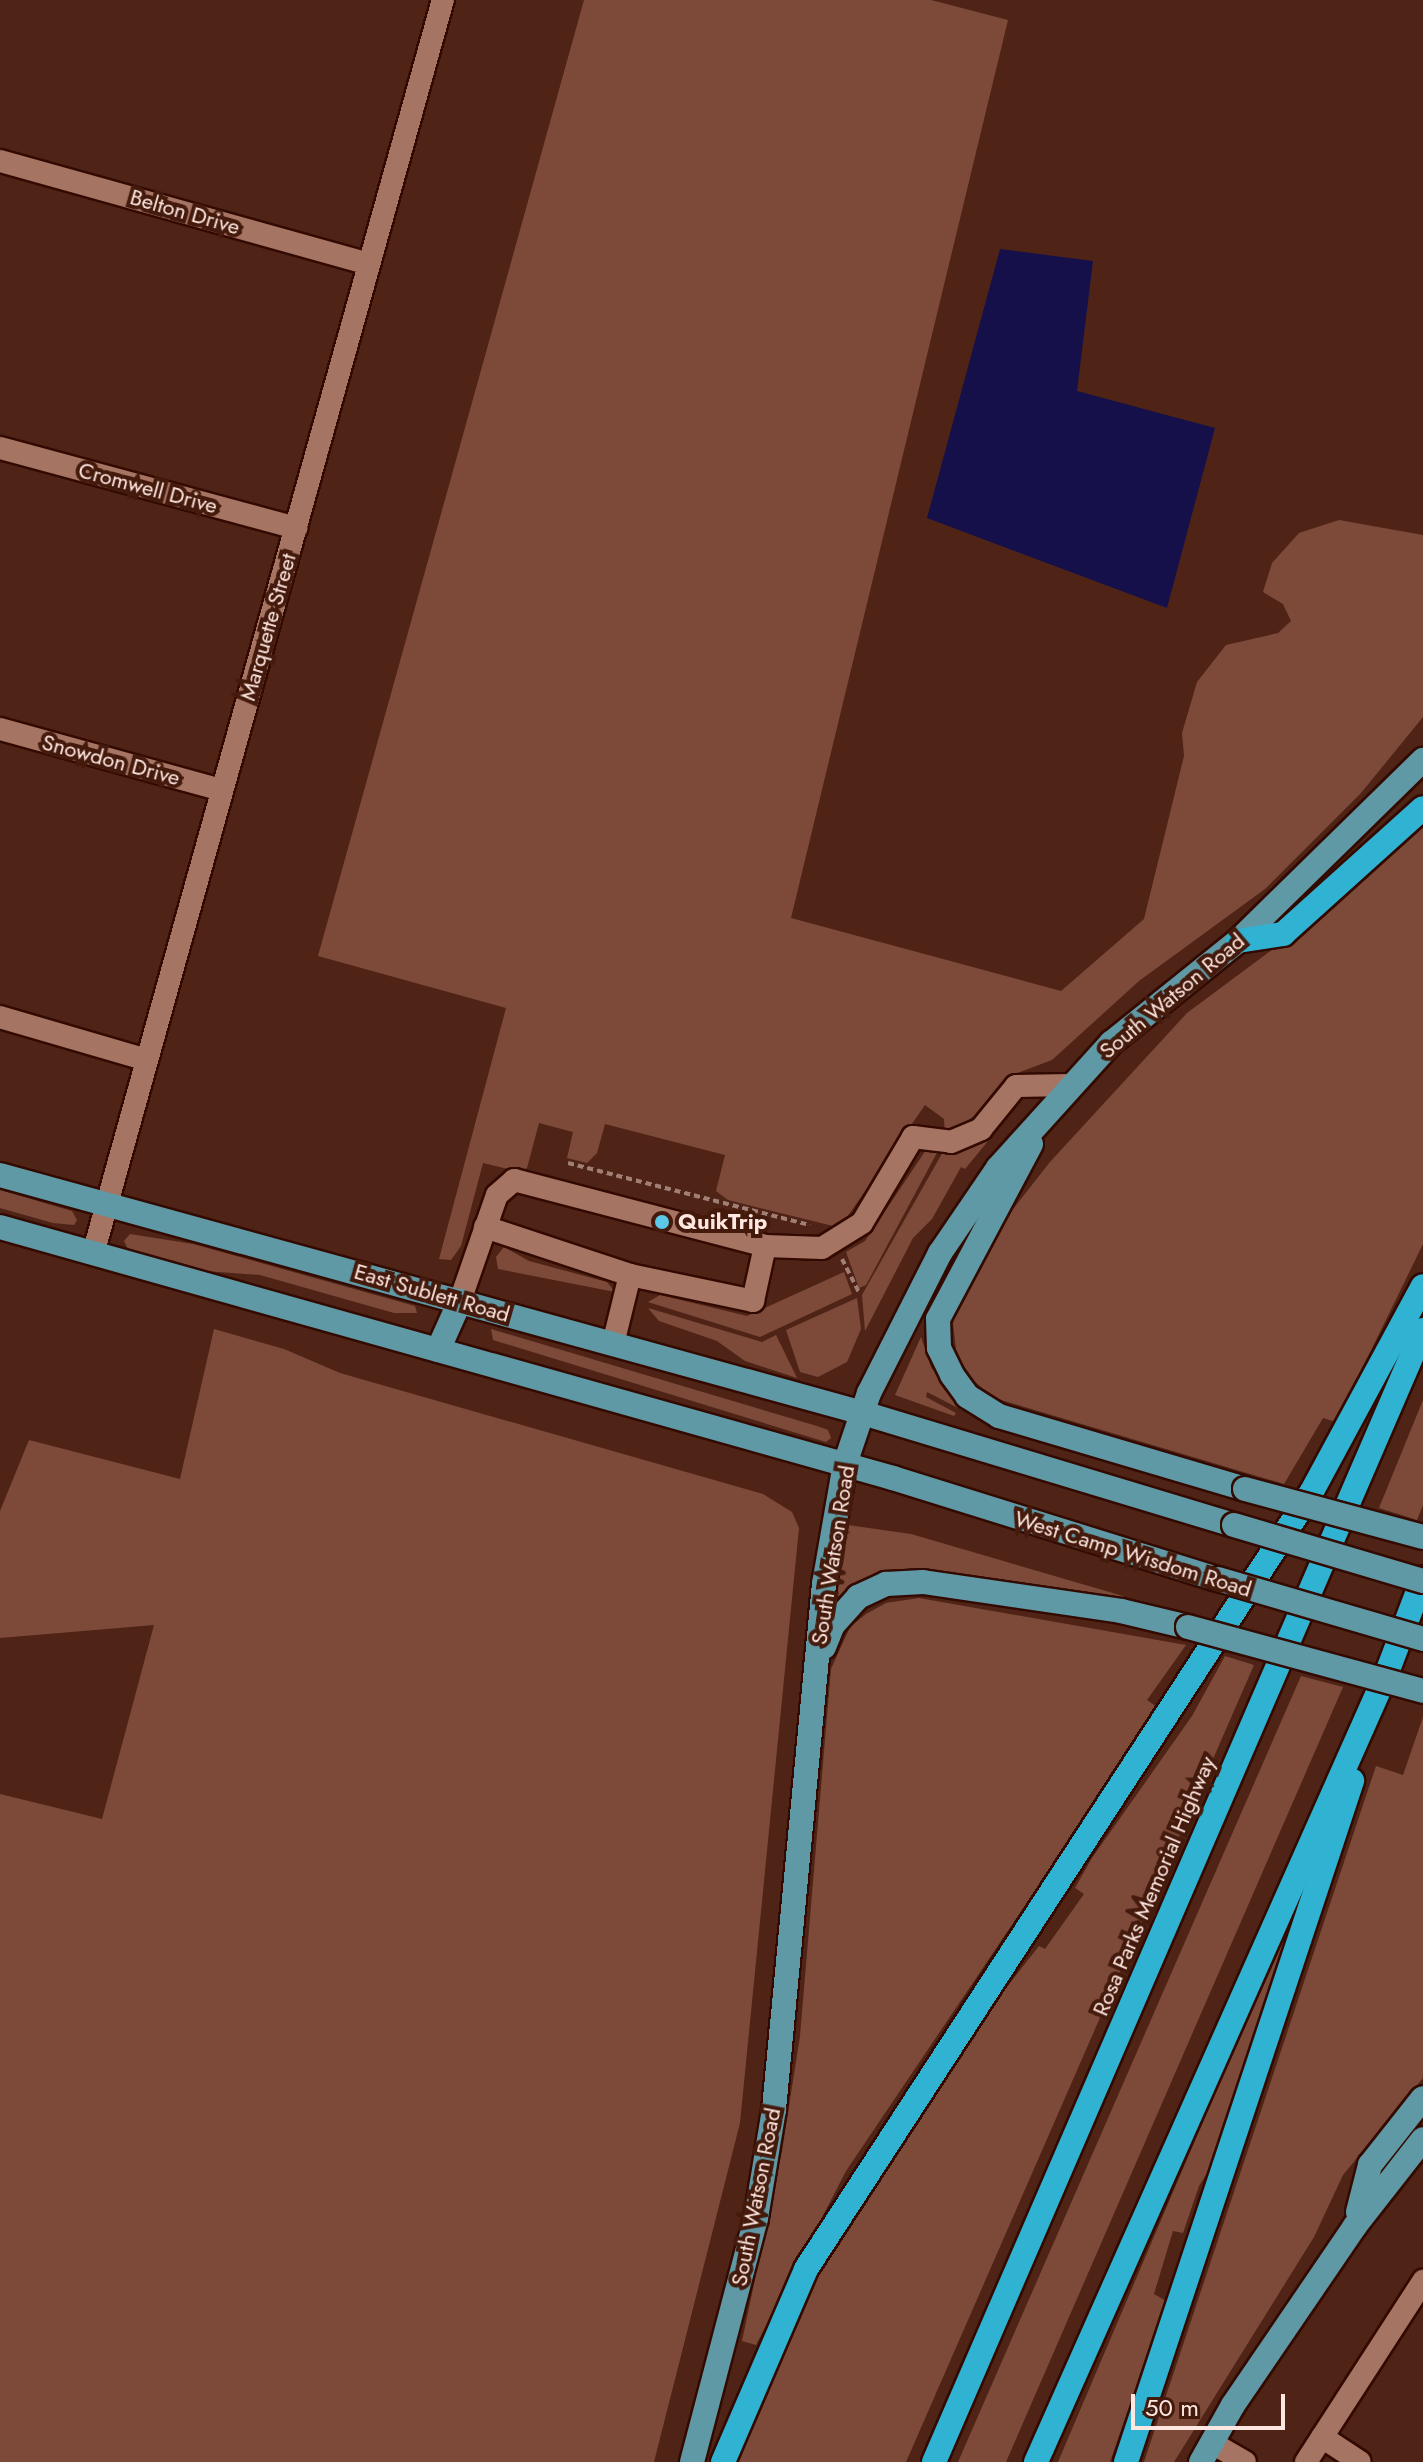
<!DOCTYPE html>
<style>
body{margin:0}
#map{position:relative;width:1423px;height:2462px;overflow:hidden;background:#4f2416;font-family:Jost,sans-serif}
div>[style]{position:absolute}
.green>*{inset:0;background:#7d4a3a}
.water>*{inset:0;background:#151049}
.path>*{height:4px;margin-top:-2px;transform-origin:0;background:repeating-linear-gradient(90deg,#a07f74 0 6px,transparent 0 10px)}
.roads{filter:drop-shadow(2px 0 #330a01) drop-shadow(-2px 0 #330a01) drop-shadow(0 2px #330a01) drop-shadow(0 -2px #330a01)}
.minor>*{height:22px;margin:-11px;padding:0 11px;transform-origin:11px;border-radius:11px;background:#a67463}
.major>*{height:24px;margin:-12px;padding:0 12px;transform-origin:12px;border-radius:12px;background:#5f99a6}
.highway>*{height:24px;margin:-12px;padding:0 12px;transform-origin:12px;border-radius:12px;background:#30b2d2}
.bridges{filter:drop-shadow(2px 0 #330a01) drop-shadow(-2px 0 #330a01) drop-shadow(0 2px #330a01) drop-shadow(0 -2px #330a01)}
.major-bridge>*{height:24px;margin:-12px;padding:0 12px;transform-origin:12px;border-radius:12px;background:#5f99a6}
.dots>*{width:22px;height:22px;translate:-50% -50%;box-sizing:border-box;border:4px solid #441a0c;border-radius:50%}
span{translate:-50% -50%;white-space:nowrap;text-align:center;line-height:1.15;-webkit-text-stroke:8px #441a0c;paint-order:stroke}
.street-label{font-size:22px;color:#fee7e0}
.poi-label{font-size:22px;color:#fee7e0;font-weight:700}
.left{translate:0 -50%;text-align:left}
.scale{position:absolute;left:1131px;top:2394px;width:154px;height:36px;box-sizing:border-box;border:4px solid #fee7e0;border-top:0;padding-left:10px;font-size:24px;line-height:28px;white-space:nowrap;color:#fee7e0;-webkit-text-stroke:6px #441a0c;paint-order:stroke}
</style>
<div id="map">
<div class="green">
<i style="clip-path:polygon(584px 0,931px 0,1008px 20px,791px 918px,1061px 991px,1144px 919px,1184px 756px,1182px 733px,1197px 682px,1226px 645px,1278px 633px,1291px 621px,1283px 604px,1263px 592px,1272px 563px,1299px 533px,1339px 520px,1423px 535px,1423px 717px,1361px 793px,1265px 889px,1139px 981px,1052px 1060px,1009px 1076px,976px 1115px,945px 1136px,944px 1119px,925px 1105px,845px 1220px,833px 1226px,728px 1200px,716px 1191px,725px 1155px,605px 1124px,597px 1153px,587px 1163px,567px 1158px,573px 1132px,539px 1123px,527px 1168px,520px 1172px,483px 1163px,461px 1246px,451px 1260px,439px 1259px,506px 1008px,318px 956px)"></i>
<i style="clip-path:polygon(1423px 818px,1423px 1244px,1336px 1422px,1323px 1418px,1284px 1484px,994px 1398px,969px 1377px,957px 1358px,953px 1324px,958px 1295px,991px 1237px,1050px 1162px,1187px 1013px,1324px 911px)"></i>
<i style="clip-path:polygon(1019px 1095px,1022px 1100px,965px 1169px,961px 1167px,932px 1219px,913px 1238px,865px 1331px,862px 1295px,944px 1150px,966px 1150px,978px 1142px)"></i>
<i style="clip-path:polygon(928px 1147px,939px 1149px,866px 1285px,859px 1288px,846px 1252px,865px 1241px)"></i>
<i style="clip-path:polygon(0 1190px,72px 1211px,77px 1220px,74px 1225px,53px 1223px,0 1208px)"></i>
<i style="clip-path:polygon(130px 1234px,193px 1244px,415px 1306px,417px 1313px,394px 1313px,260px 1275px,178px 1269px,128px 1249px,124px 1241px)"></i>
<i style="clip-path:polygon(504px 1247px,529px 1261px,607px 1282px,615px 1292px,498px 1269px,496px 1257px)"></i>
<i style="clip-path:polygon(844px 1272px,852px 1294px,760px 1337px,648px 1302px,660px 1295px,747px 1316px)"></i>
<i style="clip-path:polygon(857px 1298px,861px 1329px,847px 1362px,818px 1377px,800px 1372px,786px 1330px)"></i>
<i style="clip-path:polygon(648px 1308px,762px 1342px,776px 1335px,797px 1378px,745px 1361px,717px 1341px,659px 1321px)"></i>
<i style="clip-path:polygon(214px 1329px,284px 1349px,340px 1373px,763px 1494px,792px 1512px,799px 1528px,740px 2123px,654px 2462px,0 2462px,0 1794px,102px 1819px,154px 1625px,0 1638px,0 1511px,29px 1440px,180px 1479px)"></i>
<i style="clip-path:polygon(491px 1329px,817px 1426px,828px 1430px,831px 1438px,826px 1442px,493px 1340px)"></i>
<i style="clip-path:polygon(921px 1337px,931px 1367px,962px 1410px,927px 1392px,926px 1397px,956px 1413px,954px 1416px,895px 1395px)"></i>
<i style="clip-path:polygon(1423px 1400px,1423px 1505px,1417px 1520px,1379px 1508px)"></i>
<i style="clip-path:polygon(848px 1525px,911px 1534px,1123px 1596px,1122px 1600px,925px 1570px,855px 1586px,837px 1597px)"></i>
<i style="clip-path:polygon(919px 1598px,1186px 1645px,1147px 1700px,1158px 1708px,846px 2171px,756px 2345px,742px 2341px,782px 2151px,800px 2036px,831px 1669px,850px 1627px,866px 1614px,886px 1603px)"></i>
<i style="clip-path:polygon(1225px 1656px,1254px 1665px,906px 2462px,732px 2462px,825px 2258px,915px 2114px,995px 2002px,1039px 1946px,1045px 1949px,1084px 1894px,1075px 1888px,1092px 1858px,1192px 1716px)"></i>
<i style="clip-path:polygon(1301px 1676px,1343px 1687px,1056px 2347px,1006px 2462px,958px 2462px)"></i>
<i style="clip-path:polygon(1423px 1717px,1423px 2078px,1343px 2175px,1314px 2237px,1174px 2462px,1144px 2462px,1376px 1766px,1403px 1775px)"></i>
<i style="clip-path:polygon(1280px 1941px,1288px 1944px,1214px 2162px,1199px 2186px,1183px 2233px,1173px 2231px,1154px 2294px,1166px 2301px,1110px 2462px,1058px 2462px)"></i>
</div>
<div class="water">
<i style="clip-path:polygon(1000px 249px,1093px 261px,1077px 391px,1215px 428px,1167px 608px,927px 518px)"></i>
</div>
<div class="path">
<i style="left:568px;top:1163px;width:250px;rotate:14.4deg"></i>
<i style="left:842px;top:1259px;width:39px;rotate:63deg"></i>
</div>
<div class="roads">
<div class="minor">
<i style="left:0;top:161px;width:383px;rotate:15.6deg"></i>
<i style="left:0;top:448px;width:307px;rotate:15.1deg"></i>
<i style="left:0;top:729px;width:230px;rotate:15.4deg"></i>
<i style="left:0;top:1017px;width:153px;rotate:16.3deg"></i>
<i style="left:485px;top:1227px;width:153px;rotate:18.3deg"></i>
<i style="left:93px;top:1254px;width:1302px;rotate:-74.41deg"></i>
<i style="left:460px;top:1301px;width:112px;rotate:-70.8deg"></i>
<i style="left:497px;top:1195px;width:23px;rotate:-41deg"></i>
<i style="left:514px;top:1180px;width:260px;rotate:14.7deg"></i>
<i style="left:765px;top:1246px;width:57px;rotate:2deg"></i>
<i style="left:822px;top:1248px;width:47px;rotate:-32deg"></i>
<i style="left:862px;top:1223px;width:100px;rotate:-59.3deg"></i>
<i style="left:913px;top:1137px;width:38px;rotate:7deg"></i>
<i style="left:951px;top:1142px;width:33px;rotate:-23deg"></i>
<i style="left:981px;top:1129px;width:55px;rotate:-50.9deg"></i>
<i style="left:1016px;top:1086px;width:54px;rotate:-1.1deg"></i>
<i style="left:613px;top:1344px;width:71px;rotate:-76.2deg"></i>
<i style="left:630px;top:1275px;width:126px;rotate:11.9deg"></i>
<i style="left:753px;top:1301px;width:56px;rotate:-77.7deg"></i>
<i style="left:1322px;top:2437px;width:45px;rotate:33.3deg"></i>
<i style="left:1212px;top:2443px;width:38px;rotate:30deg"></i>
<i style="left:1306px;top:2462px;width:216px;rotate:-57.1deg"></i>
</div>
<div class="major">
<i style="left:1031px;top:1144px;width:198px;rotate:118deg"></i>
<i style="left:938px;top:1319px;width:29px;rotate:88deg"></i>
<i style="left:939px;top:1348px;width:30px;rotate:64deg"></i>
<i style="left:952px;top:1375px;width:26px;rotate:54deg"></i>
<i style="left:967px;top:1396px;width:38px;rotate:32deg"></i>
<i style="left:999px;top:1416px;width:257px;rotate:16.5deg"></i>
<i style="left:0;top:1175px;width:895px;rotate:15.42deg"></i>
<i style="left:863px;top:1413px;width:388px;rotate:16.8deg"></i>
<i style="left:0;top:1227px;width:928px;rotate:15.7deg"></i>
<i style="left:893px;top:1478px;width:340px;rotate:17.3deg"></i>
<i style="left:438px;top:1350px;width:54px;rotate:-65.8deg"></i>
<i style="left:824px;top:1647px;width:24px;rotate:-68deg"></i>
<i style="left:833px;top:1625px;width:38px;rotate:-48deg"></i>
<i style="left:858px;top:1597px;width:31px;rotate:-25deg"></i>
<i style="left:886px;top:1584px;width:37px;rotate:-3deg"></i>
<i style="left:923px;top:1582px;width:200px;rotate:8.3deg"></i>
<i style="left:1121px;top:1611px;width:69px;rotate:13.4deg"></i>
<i style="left:1358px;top:2212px;width:49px;rotate:-75.7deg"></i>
<i style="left:1370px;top:2165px;width:85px;rotate:-51.7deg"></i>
<i style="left:692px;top:2462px;width:252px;rotate:-75.3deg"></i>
<i style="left:756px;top:2218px;width:110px;rotate:-80.6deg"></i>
<i style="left:774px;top:2109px;width:527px;rotate:-84.56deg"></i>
<i style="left:824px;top:1584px;width:122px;rotate:-80.1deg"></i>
<i style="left:845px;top:1464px;width:75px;rotate:-71.3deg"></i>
<i style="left:869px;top:1393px;width:157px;rotate:-63.1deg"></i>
<i style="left:940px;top:1253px;width:103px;rotate:-55.7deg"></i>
<i style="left:998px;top:1168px;width:169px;rotate:-47.9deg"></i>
<i style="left:1111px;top:1043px;width:163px;rotate:-38.8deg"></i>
<i style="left:1238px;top:941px;width:259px;rotate:-44.4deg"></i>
<i style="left:1201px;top:2462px;width:65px;rotate:-60.7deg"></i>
<i style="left:1233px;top:2405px;width:217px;rotate:-55.7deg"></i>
<i style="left:1355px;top:2226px;width:110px;rotate:-52deg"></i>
</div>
<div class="highway">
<i style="left:1238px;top:941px;width:46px;rotate:-8.8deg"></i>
<i style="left:1283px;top:934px;width:188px;rotate:-42deg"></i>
<i style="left:723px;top:2462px;width:210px;rotate:-66.7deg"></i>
<i style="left:806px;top:2269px;width:926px;rotate:-56.95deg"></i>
<i style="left:1311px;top:1493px;width:235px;rotate:-61.6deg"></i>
<i style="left:934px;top:2462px;width:1233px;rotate:-66.64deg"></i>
<i style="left:1036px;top:2462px;width:867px;rotate:-66.04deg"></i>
<i style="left:1388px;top:1670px;width:98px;rotate:-69.2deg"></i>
<i style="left:1126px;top:2462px;width:718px;rotate:-71.64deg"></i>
</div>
</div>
<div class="bridges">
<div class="major-bridge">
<i style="left:1245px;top:1489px;width:184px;rotate:15.1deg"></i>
<i style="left:1234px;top:1525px;width:197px;rotate:16.5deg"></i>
<i style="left:1218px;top:1579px;width:214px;rotate:16.3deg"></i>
<i style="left:1188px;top:1627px;width:244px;rotate:15.2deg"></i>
</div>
</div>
<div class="dots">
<i style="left:662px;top:1222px;background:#5ac8e6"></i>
</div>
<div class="street-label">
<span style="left:185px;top:212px;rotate:16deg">Belton Drive</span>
<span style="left:148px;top:488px;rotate:15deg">Cromwell Drive</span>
<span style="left:268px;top:627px;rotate:-74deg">Marquette Street</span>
<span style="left:111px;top:760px;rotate:15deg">Snowdon Drive</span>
<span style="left:1172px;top:996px;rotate:-40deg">South Watson Road</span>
<span style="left:432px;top:1293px;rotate:16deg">East Sublett Road</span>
<span style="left:1133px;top:1554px;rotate:17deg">West Camp Wisdom Road</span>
<span style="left:833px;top:1555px;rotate:-81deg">South Watson Road</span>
<span style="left:1154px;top:1886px;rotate:-67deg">Rosa Parks Memorial Highway</span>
<span style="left:756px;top:2197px;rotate:-79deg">South Watson Road</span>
</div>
<div class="poi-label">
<span class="left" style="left:678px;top:1222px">QuikTrip</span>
</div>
<div class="scale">50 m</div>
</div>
